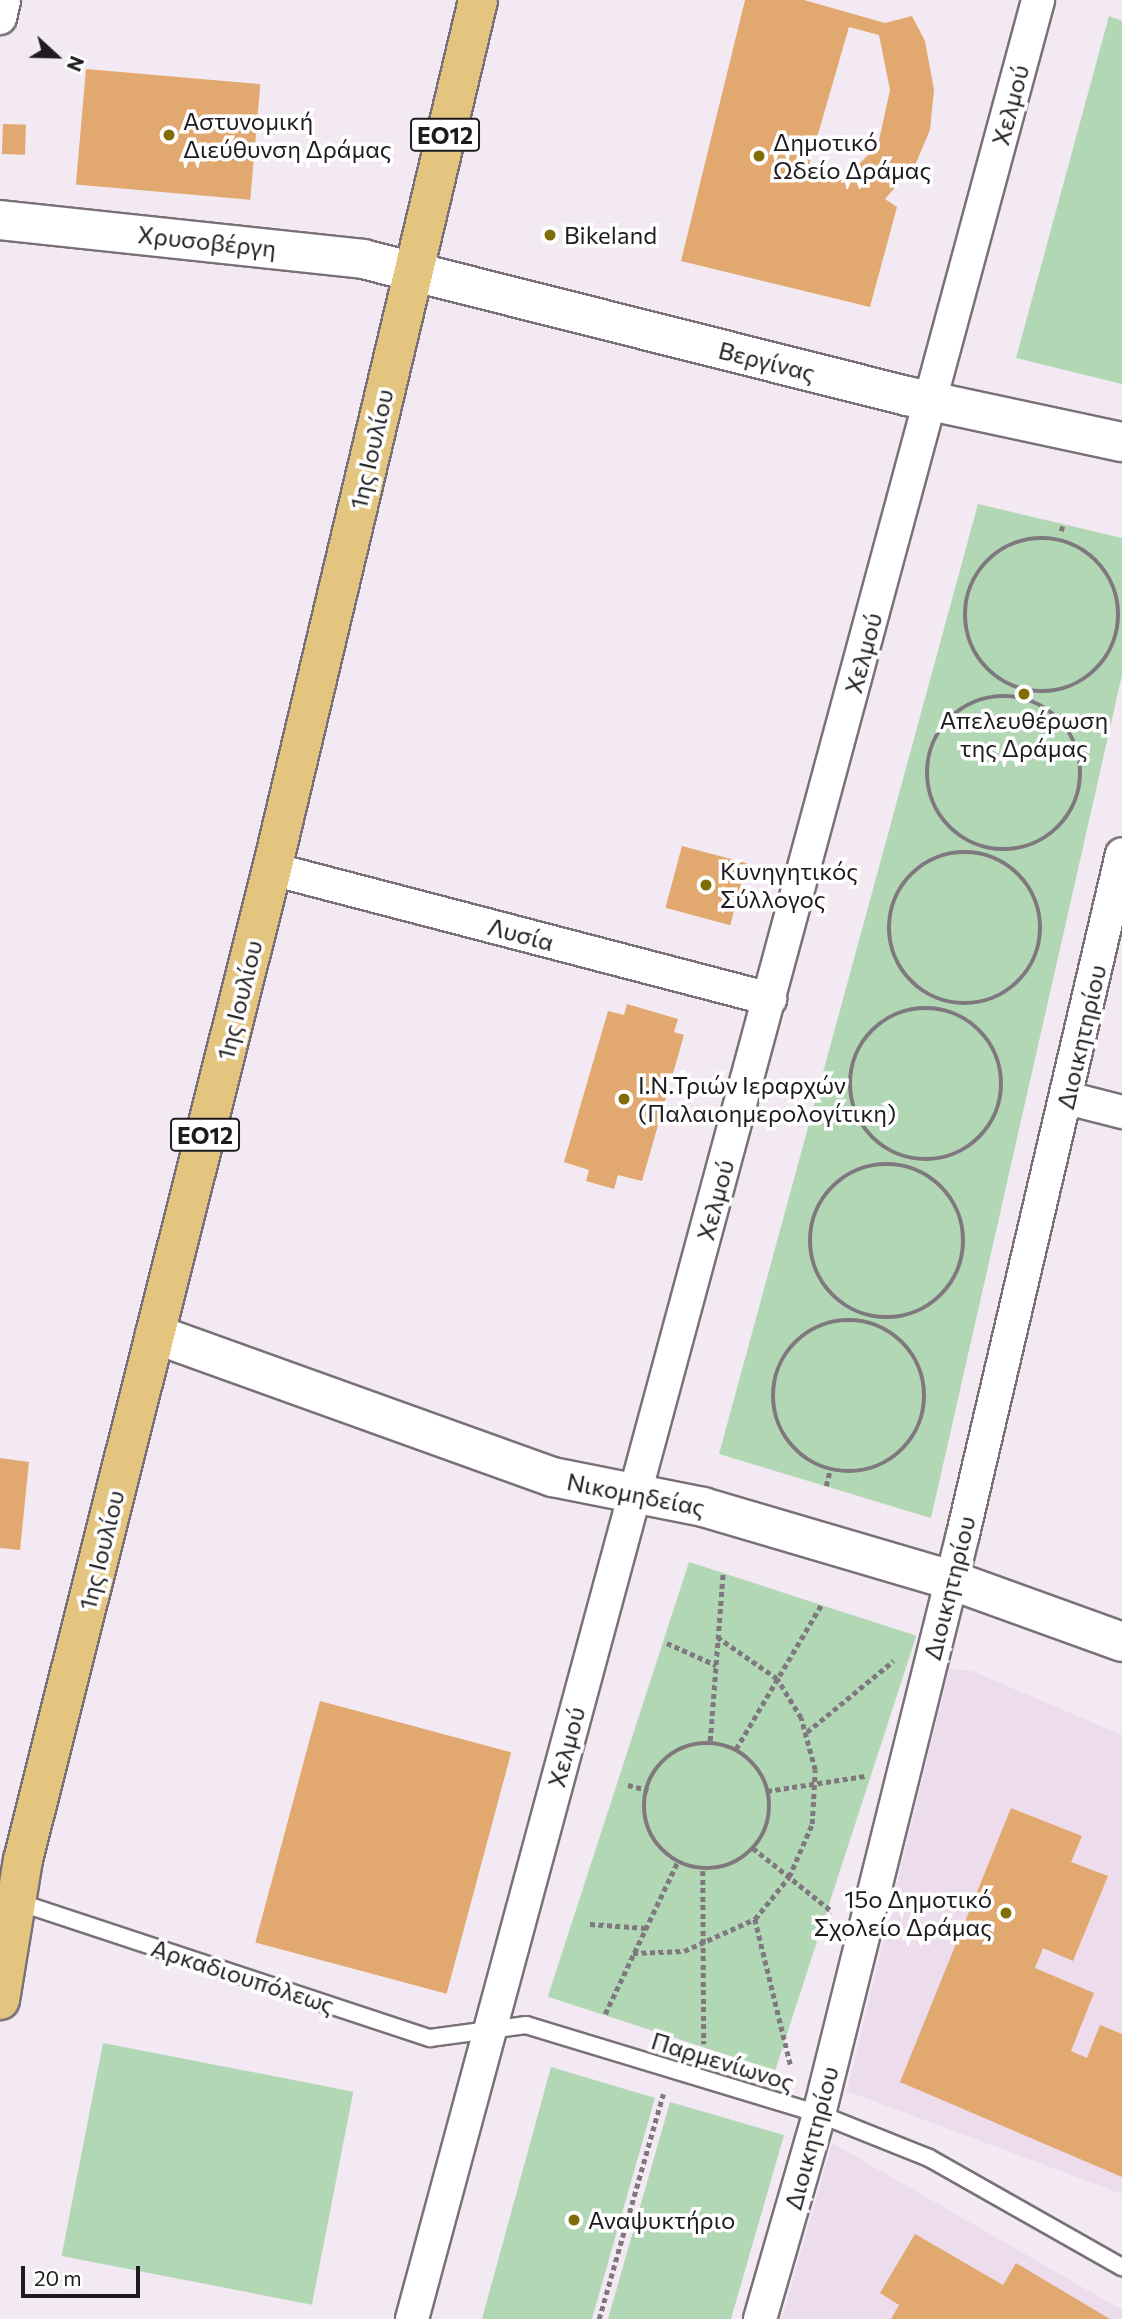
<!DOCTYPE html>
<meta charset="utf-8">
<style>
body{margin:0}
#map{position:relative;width:1122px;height:2319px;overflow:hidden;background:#f3e9f3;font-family:Commissioner,sans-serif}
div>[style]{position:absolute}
.built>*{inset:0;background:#ecdcec}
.green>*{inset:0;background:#b2d7b5;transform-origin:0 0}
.building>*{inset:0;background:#e1a970;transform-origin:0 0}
.path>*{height:4.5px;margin-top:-2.25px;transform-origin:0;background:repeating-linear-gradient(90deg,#7f797f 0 5px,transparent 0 8.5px)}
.path>.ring{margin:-2.25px;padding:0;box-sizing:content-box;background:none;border:4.5px solid #7f797f;border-radius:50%}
.roads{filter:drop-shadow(2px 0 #797079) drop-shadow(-2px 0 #797079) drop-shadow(0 2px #797079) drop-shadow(0 -2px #797079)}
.lane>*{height:16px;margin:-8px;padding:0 8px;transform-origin:8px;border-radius:8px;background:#fff}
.street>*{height:32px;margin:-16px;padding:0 16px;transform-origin:16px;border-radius:16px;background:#fff}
.secondary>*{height:38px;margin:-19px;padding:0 19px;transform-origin:19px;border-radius:19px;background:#fff}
.primary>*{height:38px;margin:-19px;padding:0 19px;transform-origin:19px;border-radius:19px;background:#e4c57f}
.dots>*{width:19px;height:19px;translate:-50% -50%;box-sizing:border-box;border:4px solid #fff;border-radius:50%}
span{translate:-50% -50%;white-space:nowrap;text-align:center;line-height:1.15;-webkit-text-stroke:7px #fff;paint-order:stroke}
.shield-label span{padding:2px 5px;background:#fff;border:2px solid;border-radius:5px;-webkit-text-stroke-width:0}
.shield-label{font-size:23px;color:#1e1b1e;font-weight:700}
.street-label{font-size:24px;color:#1e1b1e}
.poi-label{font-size:24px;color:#1e1b1e}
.left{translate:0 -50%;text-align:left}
.right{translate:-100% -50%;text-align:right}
.north{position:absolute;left:21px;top:21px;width:70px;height:70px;-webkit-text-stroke:5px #fff;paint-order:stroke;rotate:112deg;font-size:19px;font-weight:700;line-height:28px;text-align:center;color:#1e1b1e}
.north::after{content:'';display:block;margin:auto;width:24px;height:32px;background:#1e1b1e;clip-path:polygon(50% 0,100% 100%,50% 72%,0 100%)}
.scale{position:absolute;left:21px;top:2266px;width:119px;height:32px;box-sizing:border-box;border:4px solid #1e1b1e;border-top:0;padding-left:9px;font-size:21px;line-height:24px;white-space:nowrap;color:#1e1b1e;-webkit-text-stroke:5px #fff;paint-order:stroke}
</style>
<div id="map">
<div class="built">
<i style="clip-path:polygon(949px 1669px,972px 1671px,1122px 1735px,1122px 2194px,847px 2091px)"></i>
<i style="clip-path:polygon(832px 2143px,1122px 2310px,1122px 2319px,782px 2319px)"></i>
</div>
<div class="green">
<i style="clip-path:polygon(1109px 16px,1122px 21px,1122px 384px,1016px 358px)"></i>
<i style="clip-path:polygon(978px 504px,1122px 538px,1122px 675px,931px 1518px,719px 1454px)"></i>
<i style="left:689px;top:1562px;width:239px;height:457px;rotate:18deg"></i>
<i style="left:103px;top:2043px;width:255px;height:217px;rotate:11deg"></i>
<i style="clip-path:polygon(551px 2067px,655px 2098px,592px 2319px,482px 2319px)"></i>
<i style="clip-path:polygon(670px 2102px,784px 2135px,731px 2319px,608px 2319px)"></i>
</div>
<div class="building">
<i style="clip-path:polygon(evenodd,745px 0,804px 0,885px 23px,912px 16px,925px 41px,934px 90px,930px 130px,916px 163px,885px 199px,897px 207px,870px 307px,681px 261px,745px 0,849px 27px,879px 35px,890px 90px,878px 145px,843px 180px,807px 172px,849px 27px)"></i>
<i style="left:86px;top:69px;width:175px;height:116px;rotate:5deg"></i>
<i style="left:3px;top:124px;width:23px;height:30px;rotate:2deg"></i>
<i style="left:682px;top:846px;width:67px;height:64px;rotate:15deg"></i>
<i style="clip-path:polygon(627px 1004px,678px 1019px,674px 1032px,684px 1035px,642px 1181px,618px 1175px,614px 1189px,586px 1181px,589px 1170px,564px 1162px,608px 1011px,624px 1015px)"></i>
<i style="clip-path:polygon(0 1458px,29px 1462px,20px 1550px,0 1548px)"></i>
<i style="left:320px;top:1701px;width:198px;height:250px;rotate:15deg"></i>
<i style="clip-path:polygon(1011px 1808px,1082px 1836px,1071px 1862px,1108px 1876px,1073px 1961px,1043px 1948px,1035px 1968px,1094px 1993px,1071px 2051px,1087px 2058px,1100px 2025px,1122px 2034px,1122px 2177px,900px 2082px)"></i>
<i style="clip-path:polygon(915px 2234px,1003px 2285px,1016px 2263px,1110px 2319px,891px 2319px,899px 2305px,880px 2293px)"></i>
</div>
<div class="path">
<i style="left:1061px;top:531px;width:7px;rotate:-74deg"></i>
<i class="ring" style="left:965px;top:538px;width:149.5px;height:149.5px"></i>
<i class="ring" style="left:927px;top:696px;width:149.5px;height:149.5px"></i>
<i class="ring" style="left:889px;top:852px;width:147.5px;height:147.5px"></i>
<i class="ring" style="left:850px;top:1008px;width:147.5px;height:147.5px"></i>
<i class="ring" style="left:810px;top:1164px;width:149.5px;height:149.5px"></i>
<i class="ring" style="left:773px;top:1320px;width:147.5px;height:147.5px"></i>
<i style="left:826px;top:1486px;width:16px;rotate:-76deg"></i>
<i style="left:667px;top:1643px;width:54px;rotate:24.2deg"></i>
<i style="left:807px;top:1732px;width:112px;rotate:-39.5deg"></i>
<i style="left:710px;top:1741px;width:169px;rotate:-85.6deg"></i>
<i class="ring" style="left:644px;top:1743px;width:121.5px;height:121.5px"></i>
<i style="left:736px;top:1749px;width:167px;rotate:-59.4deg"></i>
<i style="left:628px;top:1785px;width:21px;rotate:14deg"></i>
<i style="left:767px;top:1791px;width:99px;rotate:-8.7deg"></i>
<i style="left:753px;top:1848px;width:102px;rotate:38.7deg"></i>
<i style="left:703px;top:1871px;width:173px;rotate:89.7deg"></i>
<i style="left:755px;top:1919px;width:152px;rotate:76.3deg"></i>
<i style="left:590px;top:1924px;width:56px;rotate:4.1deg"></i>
<i style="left:633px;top:1953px;width:51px;rotate:-2.2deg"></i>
<i style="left:684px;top:1951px;width:78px;rotate:-24.3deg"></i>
<i style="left:755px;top:1919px;width:54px;rotate:-51deg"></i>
<i style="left:789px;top:1877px;width:58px;rotate:-66.5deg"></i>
<i style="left:812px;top:1824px;width:54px;rotate:-86.8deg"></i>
<i style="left:815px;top:1770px;width:54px;rotate:-105.1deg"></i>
<i style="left:801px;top:1718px;width:46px;rotate:-121.6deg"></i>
<i style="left:777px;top:1679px;width:72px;rotate:-145.2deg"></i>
<i style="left:605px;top:2014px;width:167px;rotate:-64.5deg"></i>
<i style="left:599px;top:2319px;width:234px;rotate:-74.1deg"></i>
</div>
<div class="roads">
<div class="lane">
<i style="left:15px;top:1901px;width:437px;rotate:18.3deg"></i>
<i style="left:430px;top:2038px;width:97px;rotate:-7.7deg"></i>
<i style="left:526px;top:2025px;width:306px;rotate:16.9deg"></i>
<i style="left:819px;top:2114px;width:118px;rotate:21.8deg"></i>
<i style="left:929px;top:2158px;width:222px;rotate:29.5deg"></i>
</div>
<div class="street">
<i style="left:0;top:18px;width:18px;rotate:-77deg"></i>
<i style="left:272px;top:869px;width:515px;rotate:14.63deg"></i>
<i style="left:1067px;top:1098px;width:57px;rotate:14.3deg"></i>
<i style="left:412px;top:2319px;width:2402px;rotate:-74.89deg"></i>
<i style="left:760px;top:2319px;width:213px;rotate:-73.9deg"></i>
<i style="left:819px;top:2114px;width:598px;rotate:-76.06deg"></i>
<i style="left:963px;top:1534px;width:698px;rotate:-76.84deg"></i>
</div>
<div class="secondary">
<i style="left:0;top:220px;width:365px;rotate:6.1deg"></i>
<i style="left:363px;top:259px;width:561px;rotate:14.14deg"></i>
<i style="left:907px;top:396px;width:220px;rotate:12.1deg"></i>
<i style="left:155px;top:1334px;width:423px;rotate:19.8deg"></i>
<i style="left:553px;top:1477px;width:153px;rotate:11.3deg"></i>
<i style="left:703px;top:1507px;width:259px;rotate:16.4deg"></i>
<i style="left:951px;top:1580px;width:182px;rotate:19.9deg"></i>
</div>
<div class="primary">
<i style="left:0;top:2000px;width:142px;rotate:-80.7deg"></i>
<i style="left:23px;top:1860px;width:1022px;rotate:-75.9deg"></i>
<i style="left:272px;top:869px;width:893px;rotate:-76.66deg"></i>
</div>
</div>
<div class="dots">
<i style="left:169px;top:135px;background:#806d08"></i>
<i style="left:759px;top:156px;background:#806d08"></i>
<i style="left:550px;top:235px;background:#806d08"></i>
<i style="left:1024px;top:694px;background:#806d08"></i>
<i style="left:706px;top:885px;background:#806d08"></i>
<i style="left:624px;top:1099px;background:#806d08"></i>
<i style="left:1006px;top:1913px;background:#806d08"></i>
<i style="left:574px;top:2220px;background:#806d08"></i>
</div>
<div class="shield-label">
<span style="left:445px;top:135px">ΕΟ12</span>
<span style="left:205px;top:1135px">ΕΟ12</span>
</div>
<div class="street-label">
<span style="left:1010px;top:105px;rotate:-75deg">Χελμού</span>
<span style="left:207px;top:241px;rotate:6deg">Χρυσοβέργη</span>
<span style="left:767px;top:361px;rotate:14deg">Βεργίνας</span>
<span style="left:371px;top:449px;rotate:-77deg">1ης Ιουλίου</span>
<span style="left:863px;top:653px;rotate:-75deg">Χελμού</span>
<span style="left:521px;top:934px;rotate:15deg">Λυσία</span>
<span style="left:239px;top:1000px;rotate:-76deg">1ης Ιουλίου</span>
<span style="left:1081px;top:1037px;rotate:-77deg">Διοικητηρίου</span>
<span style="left:715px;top:1200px;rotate:-75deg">Χελμού</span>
<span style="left:636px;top:1494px;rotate:11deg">Νικομηδείας</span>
<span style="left:101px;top:1550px;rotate:-76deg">1ης Ιουλίου</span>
<span style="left:949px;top:1588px;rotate:-76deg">Διοικητηρίου</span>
<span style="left:566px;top:1747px;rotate:-75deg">Χελμού</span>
<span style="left:243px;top:1976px;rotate:18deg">Αρκαδιουπόλεως</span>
<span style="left:723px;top:2061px;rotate:17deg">Παρμενίωνος</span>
<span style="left:811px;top:2138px;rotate:-75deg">Διοικητηρίου</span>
</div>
<div class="poi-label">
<span class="left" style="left:183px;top:135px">Αστυνομική<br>Διεύθυνση Δράμας</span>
<span class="left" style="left:773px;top:156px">Δημοτικό<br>Ωδείο Δράμας</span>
<span class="left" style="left:564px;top:235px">Bikeland</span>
<span style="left:1024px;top:734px">Απελευθέρωση<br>της Δράμας</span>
<span class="left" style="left:720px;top:885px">Κυνηγητικός<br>Σύλλογος</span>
<span class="left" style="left:638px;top:1099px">Ι.Ν.Τριών Ιεραρχών<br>(Παλαιοημερολογίτικη)</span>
<span class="right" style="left:992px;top:1913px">15ο Δημοτικό<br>Σχολείο Δράμας</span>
<span class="left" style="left:588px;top:2220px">Αναψυκτήριο</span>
</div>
<div class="north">N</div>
<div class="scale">20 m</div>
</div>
